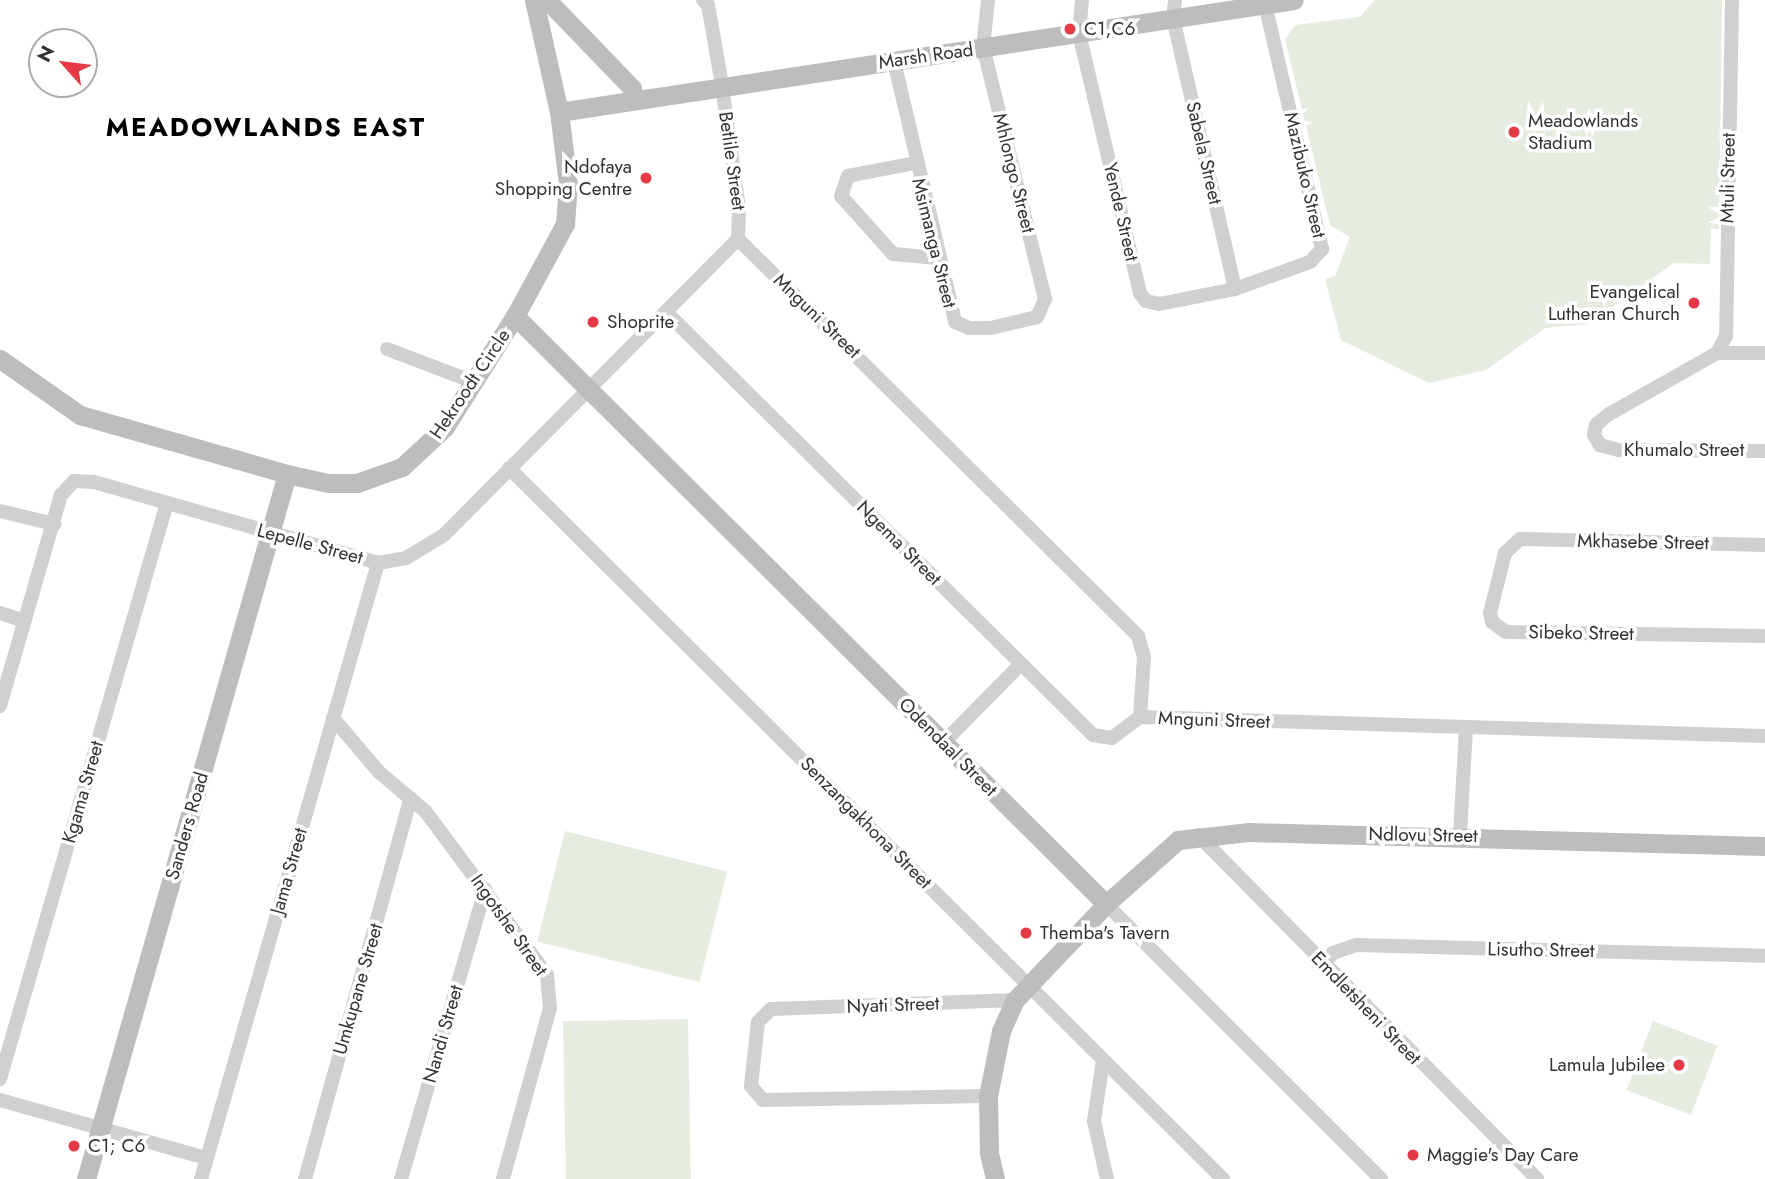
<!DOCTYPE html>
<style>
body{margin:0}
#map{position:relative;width:1765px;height:1179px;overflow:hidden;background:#fff;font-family:Jost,sans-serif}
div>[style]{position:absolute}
.green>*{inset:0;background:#e6ecdf;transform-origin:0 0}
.street>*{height:14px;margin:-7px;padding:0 7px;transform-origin:7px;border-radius:7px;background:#d0d0d0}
.secondary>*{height:19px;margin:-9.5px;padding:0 9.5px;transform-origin:9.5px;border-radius:9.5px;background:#bdbdbd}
.dots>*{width:19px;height:19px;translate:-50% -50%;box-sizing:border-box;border:4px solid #fff;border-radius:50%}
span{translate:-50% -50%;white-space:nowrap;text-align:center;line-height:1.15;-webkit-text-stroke:7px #fff;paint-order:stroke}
.poi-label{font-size:19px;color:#333}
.left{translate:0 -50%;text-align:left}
.right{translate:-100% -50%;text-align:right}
.street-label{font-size:19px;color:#333}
.district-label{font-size:26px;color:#000;font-weight:700;letter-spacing:2px}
.north{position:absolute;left:28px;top:28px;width:70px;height:70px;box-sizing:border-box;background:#fff;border:2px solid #adadad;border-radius:50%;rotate:298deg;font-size:19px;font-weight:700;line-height:28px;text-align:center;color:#333}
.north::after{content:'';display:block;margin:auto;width:24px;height:32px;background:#e63946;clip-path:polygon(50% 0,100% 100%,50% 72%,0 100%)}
</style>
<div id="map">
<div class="green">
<i style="clip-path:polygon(1375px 0,1722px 0,1719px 229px,1711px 229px,1710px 264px,1674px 263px,1588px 324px,1545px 328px,1486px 370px,1429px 383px,1341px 340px,1325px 279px,1335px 276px,1350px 237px,1330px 225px,1285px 39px,1295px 25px,1360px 17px)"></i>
<i style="left:565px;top:831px;width:167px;height:114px;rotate:14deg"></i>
<i style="left:688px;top:1019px;width:160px;height:125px;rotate:89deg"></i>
<i style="left:1653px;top:1021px;width:69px;height:74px;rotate:21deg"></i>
</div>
<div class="street">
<i style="left:1082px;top:0;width:33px;rotate:95deg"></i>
<i style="left:1079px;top:33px;width:267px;rotate:76.8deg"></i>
<i style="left:1140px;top:293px;width:10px;rotate:53deg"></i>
<i style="left:1146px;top:301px;width:13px;rotate:13deg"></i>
<i style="left:1159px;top:304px;width:77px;rotate:-11.2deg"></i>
<i style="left:1235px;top:289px;width:80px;rotate:-19.8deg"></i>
<i style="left:1310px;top:262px;width:18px;rotate:-47deg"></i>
<i style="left:1322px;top:249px;width:251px;rotate:-103.1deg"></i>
<i style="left:1175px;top:0;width:18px;rotate:96deg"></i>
<i style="left:1173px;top:18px;width:278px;rotate:77.1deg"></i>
<i style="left:1732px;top:0;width:336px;rotate:91deg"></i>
<i style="left:1726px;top:336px;width:19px;rotate:118deg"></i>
<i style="left:1717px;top:353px;width:124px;rotate:150.5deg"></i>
<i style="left:1609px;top:414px;width:17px;rotate:140deg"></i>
<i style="left:1596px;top:425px;width:10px;rotate:101deg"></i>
<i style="left:1594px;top:435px;width:12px;rotate:59deg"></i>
<i style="left:1600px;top:445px;width:20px;rotate:15deg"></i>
<i style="left:1619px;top:450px;width:146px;rotate:0.4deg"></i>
<i style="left:894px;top:61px;width:268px;rotate:76.8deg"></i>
<i style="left:955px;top:322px;width:15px;rotate:23deg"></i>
<i style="left:969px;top:328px;width:22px"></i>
<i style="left:991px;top:328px;width:47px;rotate:-13.4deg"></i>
<i style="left:1037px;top:317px;width:20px;rotate:-66deg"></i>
<i style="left:1045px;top:299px;width:260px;rotate:-103.8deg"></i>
<i style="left:983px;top:47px;width:47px;rotate:-83.9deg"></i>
<i style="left:915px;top:163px;width:68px;rotate:169deg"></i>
<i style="left:848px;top:176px;width:21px;rotate:109deg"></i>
<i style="left:841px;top:196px;width:78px;rotate:48.1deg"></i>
<i style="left:893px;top:254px;width:44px;rotate:5.2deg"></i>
<i style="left:738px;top:239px;width:564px;rotate:44.78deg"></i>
<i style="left:1138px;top:636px;width:22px;rotate:74deg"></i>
<i style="left:1144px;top:657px;width:60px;rotate:93.8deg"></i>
<i style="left:666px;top:312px;width:601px;rotate:44.73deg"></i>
<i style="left:1093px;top:735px;width:19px;rotate:9deg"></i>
<i style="left:1112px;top:738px;width:35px;rotate:-37deg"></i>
<i style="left:387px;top:349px;width:93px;rotate:20.8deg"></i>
<i style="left:1717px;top:353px;width:48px"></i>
<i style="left:509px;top:468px;width:1008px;rotate:44.88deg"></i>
<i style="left:0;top:511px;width:56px;rotate:13.5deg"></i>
<i style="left:1765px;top:545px;width:245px;rotate:-178.6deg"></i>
<i style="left:1520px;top:539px;width:21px;rotate:137deg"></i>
<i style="left:1505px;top:553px;width:62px;rotate:104deg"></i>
<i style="left:1490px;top:613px;width:9px;rotate:77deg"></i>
<i style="left:1492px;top:622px;width:17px;rotate:36deg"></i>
<i style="left:1506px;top:632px;width:259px;rotate:0.9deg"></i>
<i style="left:0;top:613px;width:25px;rotate:18deg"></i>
<i style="left:0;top:706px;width:220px;rotate:-73.9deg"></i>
<i style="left:61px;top:495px;width:19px;rotate:-47deg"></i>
<i style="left:74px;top:481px;width:20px;rotate:3deg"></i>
<i style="left:94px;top:482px;width:295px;rotate:15.9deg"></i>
<i style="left:378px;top:563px;width:28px;rotate:-10deg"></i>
<i style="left:406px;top:558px;width:44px;rotate:-31.2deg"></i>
<i style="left:444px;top:535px;width:417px;rotate:-45.2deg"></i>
<i style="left:738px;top:239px;width:31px;rotate:-88deg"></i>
<i style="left:739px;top:208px;width:124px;rotate:-97.9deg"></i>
<i style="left:722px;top:85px;width:81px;rotate:-99.9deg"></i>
<i style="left:708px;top:5px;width:7px;rotate:-135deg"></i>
<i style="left:1140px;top:717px;width:625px;rotate:1.74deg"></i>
<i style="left:333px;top:718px;width:71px;rotate:49.6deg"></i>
<i style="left:379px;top:772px;width:62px;rotate:40.4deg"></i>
<i style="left:426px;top:812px;width:203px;rotate:53.4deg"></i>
<i style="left:547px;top:975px;width:33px;rotate:85deg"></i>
<i style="left:550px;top:1008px;width:177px;rotate:105.4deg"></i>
<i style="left:943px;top:743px;width:110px;rotate:-45.4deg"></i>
<i style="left:1198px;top:835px;width:483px;rotate:45.4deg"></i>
<i style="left:1460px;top:835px;width:107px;rotate:-86.8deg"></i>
<i style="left:1106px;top:904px;width:389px;rotate:45deg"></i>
<i style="left:1323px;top:964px;width:15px;rotate:-48deg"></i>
<i style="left:1333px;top:953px;width:24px;rotate:-19deg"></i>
<i style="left:1356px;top:945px;width:409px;rotate:1.5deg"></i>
<i style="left:1103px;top:1060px;width:62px;rotate:98.4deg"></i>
<i style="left:1094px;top:1121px;width:59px;rotate:77.4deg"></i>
<i style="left:0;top:1079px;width:597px;rotate:-73.84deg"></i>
<i style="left:988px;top:1096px;width:225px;rotate:179deg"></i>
<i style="left:763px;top:1100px;width:18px;rotate:-131deg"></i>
<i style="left:751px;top:1086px;width:64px;rotate:-83.8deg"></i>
<i style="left:758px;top:1022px;width:18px;rotate:-45deg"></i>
<i style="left:771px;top:1009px;width:244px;rotate:-2.1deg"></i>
<i style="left:0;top:1100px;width:214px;rotate:15.7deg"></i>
<i style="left:201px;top:1179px;width:641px;rotate:-73.97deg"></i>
<i style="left:305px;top:1179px;width:395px;rotate:-74.5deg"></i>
<i style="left:401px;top:1179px;width:302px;rotate:-73.8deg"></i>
</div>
<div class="secondary">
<i style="left:547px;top:0;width:122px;rotate:46deg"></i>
<i style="left:632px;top:88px;width:12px;rotate:85deg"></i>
<i style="left:559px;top:112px;width:743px;rotate:-8.66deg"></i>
<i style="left:515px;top:316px;width:834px;rotate:44.85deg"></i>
<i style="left:0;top:359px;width:98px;rotate:35deg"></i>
<i style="left:80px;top:415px;width:215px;rotate:15.9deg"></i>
<i style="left:287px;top:474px;width:42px;rotate:12.4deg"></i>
<i style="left:328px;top:483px;width:29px"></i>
<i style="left:357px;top:483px;width:48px;rotate:-19.6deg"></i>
<i style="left:402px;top:467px;width:59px;rotate:-42.9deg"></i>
<i style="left:445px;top:427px;width:131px;rotate:-57.8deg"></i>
<i style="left:515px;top:316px;width:105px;rotate:-61.5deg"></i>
<i style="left:565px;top:224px;width:40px;rotate:-85.7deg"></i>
<i style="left:568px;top:184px;width:73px;rotate:-97.1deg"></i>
<i style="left:559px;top:112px;width:115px;rotate:-102.6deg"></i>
<i style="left:86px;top:1179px;width:733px;rotate:-74.09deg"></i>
<i style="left:995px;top:1179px;width:28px;rotate:-103deg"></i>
<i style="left:989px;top:1152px;width:56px;rotate:-91deg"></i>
<i style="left:988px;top:1096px;width:66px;rotate:-78.7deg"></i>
<i style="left:1001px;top:1031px;width:34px;rotate:-66deg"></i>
<i style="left:1015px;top:1000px;width:132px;rotate:-46.5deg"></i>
<i style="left:1106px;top:904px;width:96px;rotate:-41.6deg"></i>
<i style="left:1178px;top:840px;width:70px;rotate:-6.5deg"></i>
<i style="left:1248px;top:832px;width:517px;rotate:1.55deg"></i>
</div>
<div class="dots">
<i style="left:1070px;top:29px;background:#e63946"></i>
<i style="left:1514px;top:132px;background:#e63946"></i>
<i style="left:646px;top:178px;background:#e63946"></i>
<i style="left:1694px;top:303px;background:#e63946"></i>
<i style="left:593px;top:322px;background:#e63946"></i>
<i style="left:1026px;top:933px;background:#e63946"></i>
<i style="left:1679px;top:1065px;background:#e63946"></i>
<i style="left:74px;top:1146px;background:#e63946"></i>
<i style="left:1413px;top:1155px;background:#e63946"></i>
</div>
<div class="poi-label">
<span class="left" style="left:1084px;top:29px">C1,C6</span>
<span class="left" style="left:1528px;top:132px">Meadowlands<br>Stadium</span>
<span class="right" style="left:632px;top:178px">Ndofaya<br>Shopping Centre</span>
<span class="right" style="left:1680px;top:303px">Evangelical<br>Lutheran Church</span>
<span class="left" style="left:607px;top:322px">Shoprite</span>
<span class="left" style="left:1040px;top:933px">Themba's Tavern</span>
<span class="right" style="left:1665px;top:1065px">Lamula Jubilee</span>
<span class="left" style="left:88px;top:1146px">C1; C6</span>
<span class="left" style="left:1427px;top:1155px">Maggie's Day Care</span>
</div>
<div class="street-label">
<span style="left:926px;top:56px;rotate:-8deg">Marsh Road</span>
<span style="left:1204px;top:153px;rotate:77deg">Sabela Street</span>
<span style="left:732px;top:161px;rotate:82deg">Betlile Street</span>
<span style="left:1014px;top:173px;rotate:76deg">Mhlongo Street</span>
<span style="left:1305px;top:175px;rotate:77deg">Mazibuko Street</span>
<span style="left:1728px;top:178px;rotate:-89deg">Mtuli Street</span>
<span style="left:1121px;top:212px;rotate:77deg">Yende Street</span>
<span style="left:934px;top:243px;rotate:76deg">Msimanga Street</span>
<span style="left:817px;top:316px;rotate:44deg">Mnguni Street</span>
<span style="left:470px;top:384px;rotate:-56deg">Hekroodt Circle</span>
<span style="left:1684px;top:450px">Khumalo Street</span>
<span style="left:1643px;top:542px;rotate:1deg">Mkhasebe Street</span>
<span style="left:899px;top:543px;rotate:45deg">Ngema Street</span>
<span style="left:310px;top:544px;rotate:15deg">Lepelle Street</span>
<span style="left:1581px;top:633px;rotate:1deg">Sibeko Street</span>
<span style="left:1214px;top:720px;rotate:2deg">Mnguni Street</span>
<span style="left:948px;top:747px;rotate:45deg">Odendaal Street</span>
<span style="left:83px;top:792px;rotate:-74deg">Kgama Street</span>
<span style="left:866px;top:823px;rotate:45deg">Senzangakhona Street</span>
<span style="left:187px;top:826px;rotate:-74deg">Sanders Road</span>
<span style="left:1423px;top:835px;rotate:1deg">Ndlovu Street</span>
<span style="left:289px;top:871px;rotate:-74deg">Jama Street</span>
<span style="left:509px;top:925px;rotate:55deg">Ingotshe Street</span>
<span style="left:1541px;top:950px;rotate:1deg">Lisutho Street</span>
<span style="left:358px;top:989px;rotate:-74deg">Umkupane Street</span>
<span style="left:893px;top:1005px;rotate:-2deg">Nyati Street</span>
<span style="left:1366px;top:1008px;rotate:46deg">Emdletsheni Street</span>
<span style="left:443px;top:1034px;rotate:-74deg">Nandi Street</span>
</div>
<div class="district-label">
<span style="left:266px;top:128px">MEADOWLANDS EAST</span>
</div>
<div class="north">N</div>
</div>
